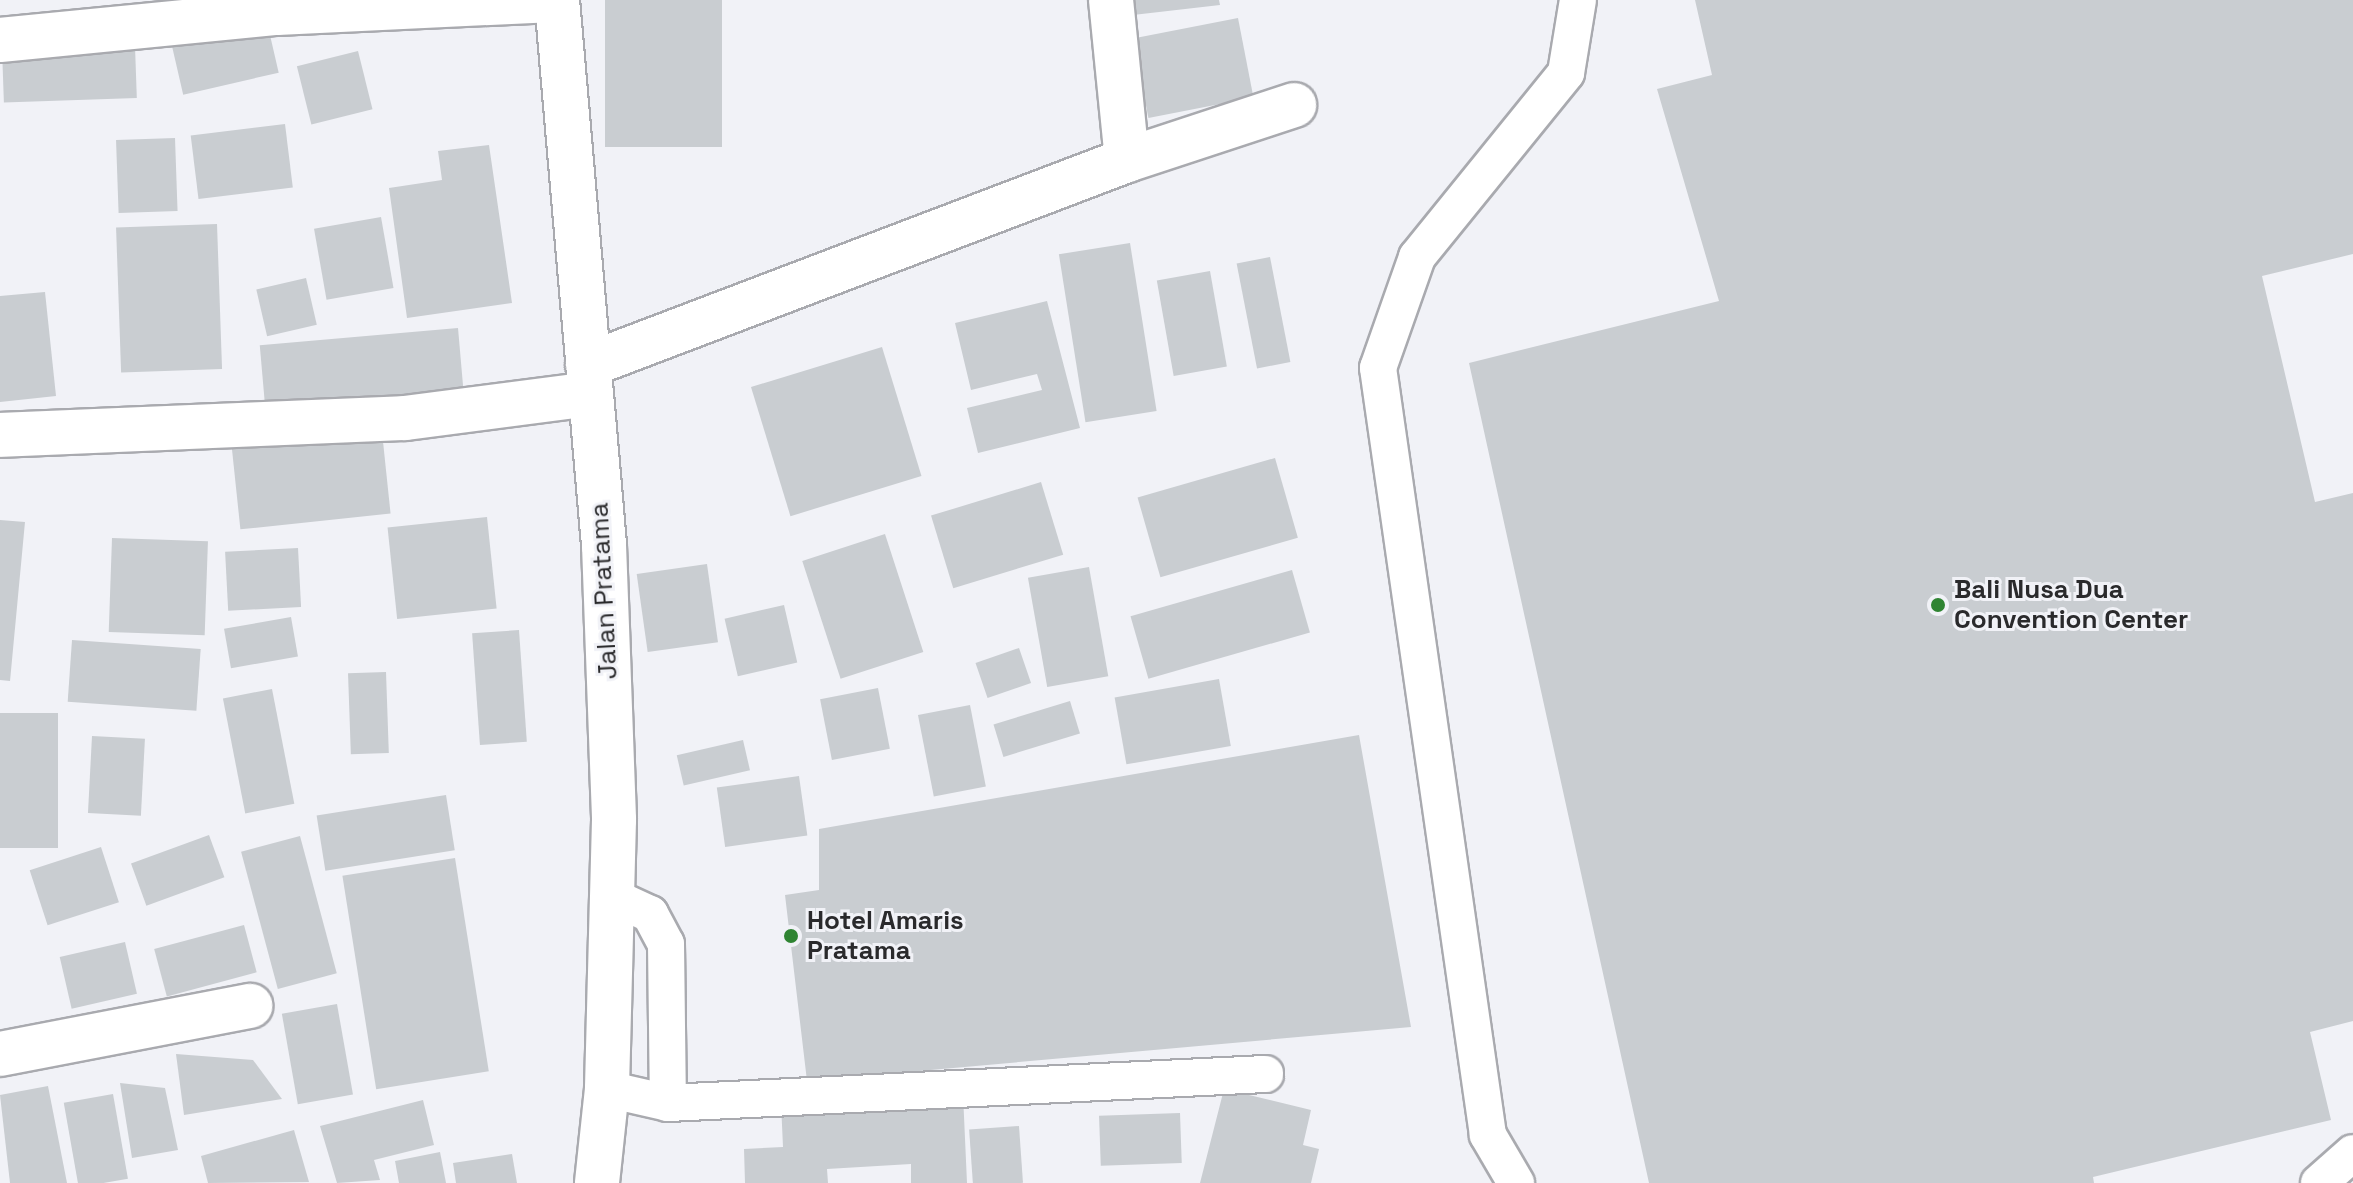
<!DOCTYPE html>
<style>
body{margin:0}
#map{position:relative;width:2353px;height:1183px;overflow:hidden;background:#f1f2f7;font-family:"Space Grotesk",sans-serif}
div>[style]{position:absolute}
.building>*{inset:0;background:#c9cdd1;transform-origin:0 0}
.roads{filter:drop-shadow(2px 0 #a9aaaf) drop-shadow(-2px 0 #a9aaaf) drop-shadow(0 2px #a9aaaf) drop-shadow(0 -2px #a9aaaf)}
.service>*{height:36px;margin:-18px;padding:0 18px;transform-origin:18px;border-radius:18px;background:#fff}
.minor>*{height:44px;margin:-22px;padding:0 22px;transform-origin:22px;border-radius:22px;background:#fff}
.tertiary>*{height:44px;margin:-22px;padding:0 22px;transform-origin:22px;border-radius:22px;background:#fff}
.dots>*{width:22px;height:22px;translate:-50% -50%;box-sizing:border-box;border:4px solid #f1f2f7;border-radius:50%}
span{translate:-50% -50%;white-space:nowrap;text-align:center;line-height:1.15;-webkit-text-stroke:6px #f1f2f7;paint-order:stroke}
.poi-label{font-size:26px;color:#2a2a2c;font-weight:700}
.left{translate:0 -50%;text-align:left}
.street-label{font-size:26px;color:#2a2a2c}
</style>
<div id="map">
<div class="building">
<i style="left:605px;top:0;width:117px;height:147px"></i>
<i style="clip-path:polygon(1132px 0,1219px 0,1220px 5px,1133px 15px)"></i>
<i style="clip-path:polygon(1695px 0,2353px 0,2353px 254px,2262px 276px,2315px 502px,2353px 493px,2353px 1021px,2310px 1032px,2331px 1120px,2093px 1177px,2094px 1183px,1649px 1183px,1469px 363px,1719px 301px,1657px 89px,1712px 75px)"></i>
<i style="left:1238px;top:18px;width:81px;height:107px;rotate:79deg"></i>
<i style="left:267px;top:22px;width:52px;height:98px;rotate:77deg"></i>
<i style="left:135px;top:46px;width:52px;height:133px;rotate:88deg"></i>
<i style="left:358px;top:51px;width:60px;height:63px;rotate:76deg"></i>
<i style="left:285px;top:124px;width:64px;height:95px;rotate:83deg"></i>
<i style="left:175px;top:138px;width:73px;height:59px;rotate:88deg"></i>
<i style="clip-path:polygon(489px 145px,512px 303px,407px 318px,389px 188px,442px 180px,438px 151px)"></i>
<i style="left:381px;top:217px;width:72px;height:68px;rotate:80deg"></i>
<i style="left:217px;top:224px;width:145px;height:101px;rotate:88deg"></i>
<i style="left:1130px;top:243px;width:170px;height:72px;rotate:81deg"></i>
<i style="left:1270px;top:257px;width:107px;height:34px;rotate:79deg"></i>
<i style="left:1210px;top:271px;width:97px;height:54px;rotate:80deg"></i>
<i style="left:306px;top:278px;width:48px;height:51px;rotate:77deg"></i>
<i style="clip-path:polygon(45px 292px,56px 396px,0 402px,0 296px)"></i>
<i style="clip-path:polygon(1047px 301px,1080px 428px,978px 453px,967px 408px,1042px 390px,1037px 374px,971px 390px,955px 323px)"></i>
<i style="left:458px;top:328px;width:69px;height:199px;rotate:85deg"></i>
<i style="left:882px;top:347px;width:135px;height:137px;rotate:73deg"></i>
<i style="left:382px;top:432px;width:82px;height:151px;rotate:84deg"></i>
<i style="left:1275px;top:458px;width:83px;height:143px;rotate:74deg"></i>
<i style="left:1041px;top:482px;width:76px;height:115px;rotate:73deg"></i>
<i style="left:487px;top:517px;width:92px;height:100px;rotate:84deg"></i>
<i style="clip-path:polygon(0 520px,25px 522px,10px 681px,0 680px)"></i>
<i style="left:885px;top:534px;width:124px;height:87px;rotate:72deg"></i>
<i style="left:112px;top:538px;width:96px;height:94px;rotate:2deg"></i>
<i style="left:298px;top:548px;width:59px;height:73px;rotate:87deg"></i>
<i style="left:707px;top:564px;width:79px;height:71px;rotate:82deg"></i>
<i style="left:1089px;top:567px;width:111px;height:62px;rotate:80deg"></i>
<i style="left:1292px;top:570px;width:65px;height:168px;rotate:74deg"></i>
<i style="left:784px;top:605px;width:59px;height:61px;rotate:77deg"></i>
<i style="left:291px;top:617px;width:40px;height:68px;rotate:80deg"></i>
<i style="left:519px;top:630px;width:112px;height:47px;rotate:86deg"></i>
<i style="left:72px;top:640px;width:129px;height:62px;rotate:4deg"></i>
<i style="left:1019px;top:648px;width:37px;height:46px;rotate:71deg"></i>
<i style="left:386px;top:672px;width:81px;height:38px;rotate:88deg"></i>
<i style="left:1219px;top:679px;width:68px;height:106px;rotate:80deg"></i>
<i style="left:878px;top:688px;width:62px;height:59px;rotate:79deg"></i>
<i style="left:272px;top:689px;width:117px;height:50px;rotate:79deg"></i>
<i style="left:1070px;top:701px;width:34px;height:80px;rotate:73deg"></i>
<i style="left:970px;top:705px;width:83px;height:53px;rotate:79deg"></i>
<i style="left:0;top:713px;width:58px;height:135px"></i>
<i style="clip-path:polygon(1359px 735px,1411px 1027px,807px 1081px,785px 895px,819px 890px,819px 829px)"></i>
<i style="left:92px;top:736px;width:53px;height:77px;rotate:3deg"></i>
<i style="left:743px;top:740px;width:31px;height:68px;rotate:77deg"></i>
<i style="left:799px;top:776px;width:60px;height:83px;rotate:82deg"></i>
<i style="left:446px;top:795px;width:56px;height:131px;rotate:81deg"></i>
<i style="left:209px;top:835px;width:45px;height:83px;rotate:70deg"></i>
<i style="left:300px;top:836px;width:142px;height:61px;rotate:75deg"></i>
<i style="left:101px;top:847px;width:58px;height:75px;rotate:72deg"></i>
<i style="left:455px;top:858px;width:216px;height:114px;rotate:81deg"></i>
<i style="left:244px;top:925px;width:49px;height:93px;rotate:75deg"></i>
<i style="left:125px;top:942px;width:53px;height:67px;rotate:77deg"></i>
<i style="left:337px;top:1004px;width:92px;height:56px;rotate:80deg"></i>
<i style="clip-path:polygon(176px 1054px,253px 1060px,282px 1099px,184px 1115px)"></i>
<i style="clip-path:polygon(120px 1083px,165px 1088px,178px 1150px,132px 1158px)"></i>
<i style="clip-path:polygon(48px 1086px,67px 1183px,10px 1183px,0 1095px)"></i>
<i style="clip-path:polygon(1224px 1089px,1311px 1110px,1303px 1145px,1319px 1149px,1311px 1183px,1200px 1183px)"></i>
<i style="left:113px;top:1094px;width:86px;height:50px;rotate:80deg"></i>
<i style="clip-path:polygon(963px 1094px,967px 1183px,911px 1183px,911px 1164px,827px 1169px,828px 1183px,745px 1183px,744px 1149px,783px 1147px,781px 1103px)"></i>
<i style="clip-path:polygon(423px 1100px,434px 1145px,374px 1160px,380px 1180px,337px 1183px,320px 1126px)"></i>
<i style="left:1180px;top:1113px;width:50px;height:81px;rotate:88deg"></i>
<i style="left:1019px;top:1126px;width:57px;height:50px;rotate:86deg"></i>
<i style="clip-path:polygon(294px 1130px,309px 1182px,208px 1183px,201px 1156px)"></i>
<i style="clip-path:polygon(440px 1152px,446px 1183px,399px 1183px,395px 1161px)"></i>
<i style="clip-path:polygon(512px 1154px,517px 1183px,456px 1183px,453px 1163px)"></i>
</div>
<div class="roads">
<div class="service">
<i style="left:611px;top:896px;width:43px;rotate:24.8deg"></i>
<i style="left:650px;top:914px;width:34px;rotate:62deg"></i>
<i style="left:666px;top:944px;width:159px;rotate:89.3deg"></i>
<i style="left:607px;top:1089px;width:63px;rotate:12.9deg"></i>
<i style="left:668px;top:1103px;width:598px;rotate:-2.78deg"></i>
<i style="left:1516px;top:1183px;width:56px;rotate:-120.3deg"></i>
<i style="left:1488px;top:1135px;width:775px;rotate:-98.16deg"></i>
<i style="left:1378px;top:368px;width:118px;rotate:-70.6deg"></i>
<i style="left:1417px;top:257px;width:237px;rotate:-51deg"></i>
<i style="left:1566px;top:73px;width:74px;rotate:-80.7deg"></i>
<i style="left:2319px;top:1183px;width:45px;rotate:-41.4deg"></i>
</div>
<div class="minor">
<i style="left:0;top:40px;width:278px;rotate:-5.6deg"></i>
<i style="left:277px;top:13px;width:277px;rotate:-2.7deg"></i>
<i style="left:1127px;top:160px;width:176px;rotate:-18.2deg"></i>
<i style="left:588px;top:365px;width:577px;rotate:-20.82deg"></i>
<i style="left:1127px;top:160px;width:161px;rotate:-95.7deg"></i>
<i style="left:0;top:435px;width:405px;rotate:-2.4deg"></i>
<i style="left:405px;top:418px;width:186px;rotate:-7.4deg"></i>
<i style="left:0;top:1054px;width:255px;rotate:-10.9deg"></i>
</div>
<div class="tertiary">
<i style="left:557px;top:0;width:547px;rotate:85.07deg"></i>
<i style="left:604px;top:545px;width:275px;rotate:87.9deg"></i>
<i style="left:614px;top:820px;width:269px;rotate:91.5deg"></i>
<i style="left:607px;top:1089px;width:95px;rotate:96.1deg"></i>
</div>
</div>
<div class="dots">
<i style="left:1938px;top:605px;background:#2f8432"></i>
<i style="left:791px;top:936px;background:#2f8432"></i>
</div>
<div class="poi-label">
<span class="left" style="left:1954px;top:605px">Bali Nusa Dua<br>Convention Center</span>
<span class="left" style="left:807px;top:936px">Hotel Amaris<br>Pratama</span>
</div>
<div class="street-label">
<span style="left:604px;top:591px;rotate:-93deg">Jalan Pratama</span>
</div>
</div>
